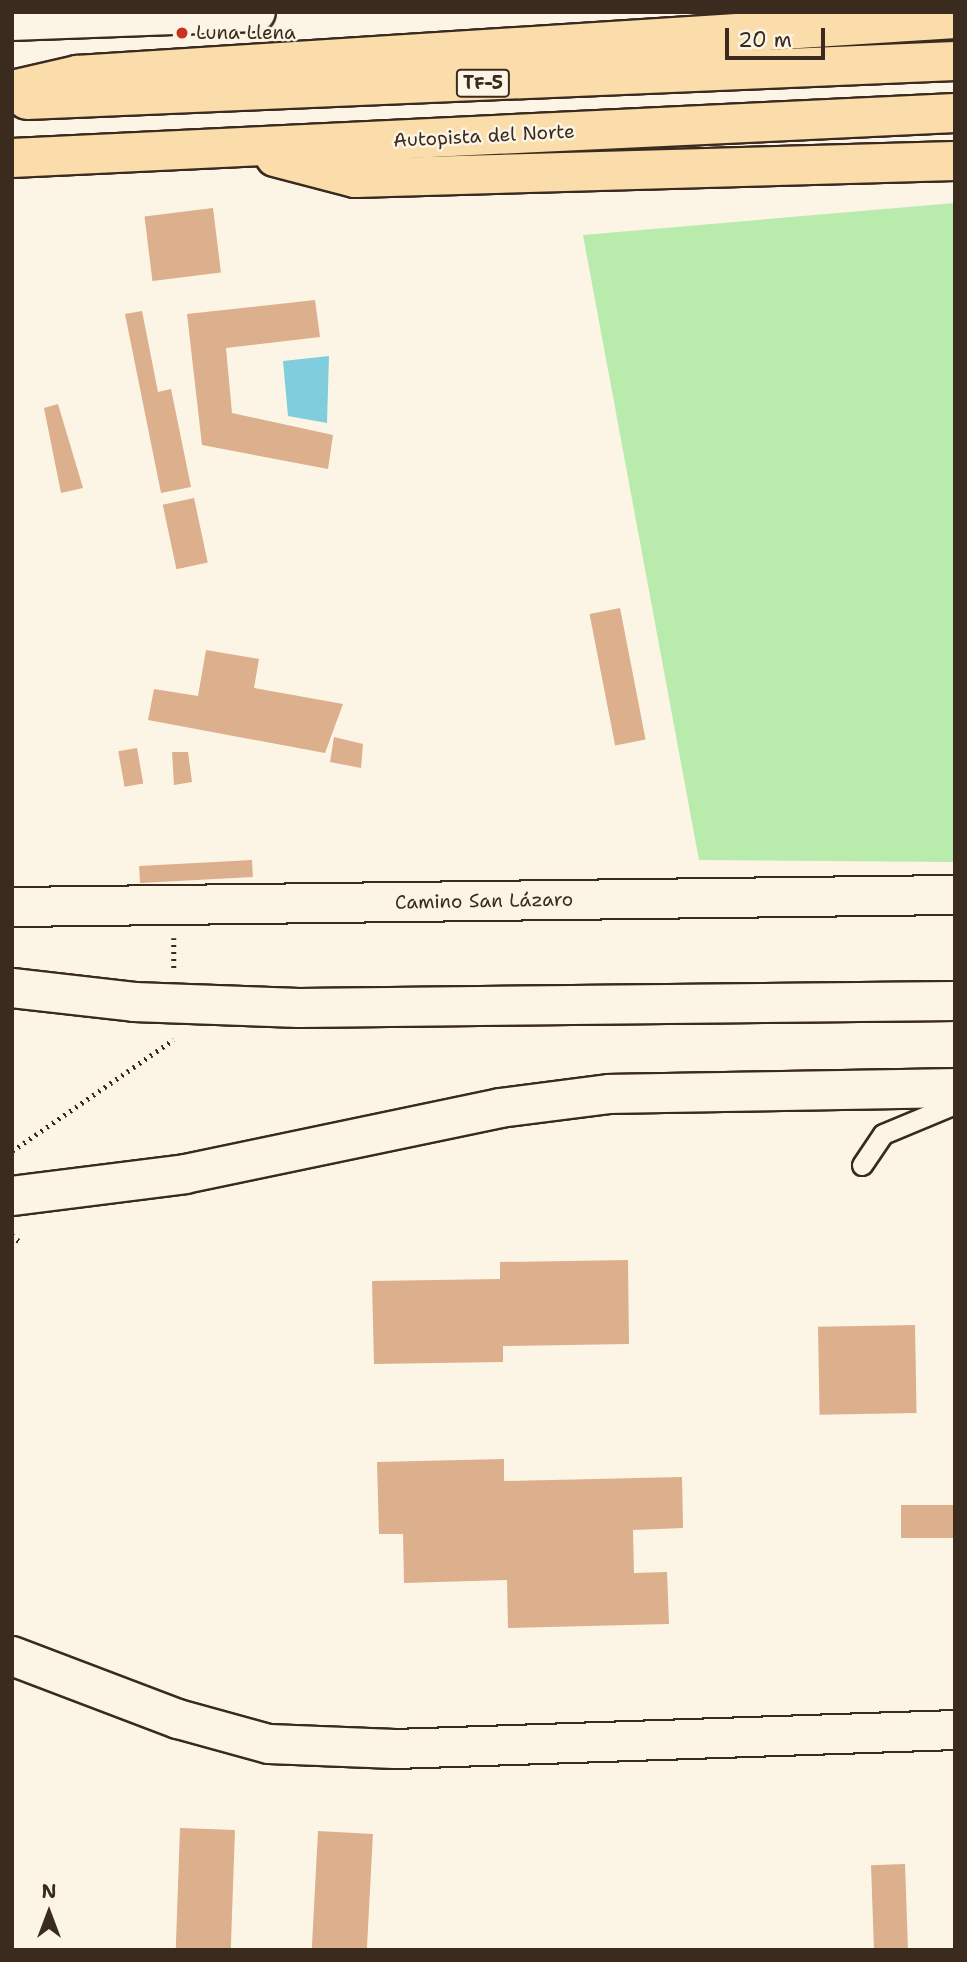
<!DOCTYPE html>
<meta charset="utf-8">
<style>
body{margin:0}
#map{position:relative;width:967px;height:1962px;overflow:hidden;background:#fcf5e5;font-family:"Shantell Sans",sans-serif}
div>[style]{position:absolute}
.green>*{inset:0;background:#b8ebac}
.water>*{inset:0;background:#80cedd}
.building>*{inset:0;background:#dcaf8d;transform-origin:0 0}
.path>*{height:4.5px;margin-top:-2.25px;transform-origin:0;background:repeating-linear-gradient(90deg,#3b2a1e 0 2px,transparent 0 7px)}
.roads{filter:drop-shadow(2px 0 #3b2a1e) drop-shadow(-2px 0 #3b2a1e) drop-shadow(0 2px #3b2a1e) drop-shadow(0 -2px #3b2a1e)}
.lane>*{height:19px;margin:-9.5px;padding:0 9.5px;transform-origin:9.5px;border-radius:9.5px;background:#fcf5e5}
.street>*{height:38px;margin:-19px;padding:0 19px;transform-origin:19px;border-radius:19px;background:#fcf5e5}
.secondary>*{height:38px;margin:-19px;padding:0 19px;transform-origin:19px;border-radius:19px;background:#fcf5e5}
.highway>*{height:38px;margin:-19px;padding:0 19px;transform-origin:19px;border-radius:19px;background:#faddab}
.dots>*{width:19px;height:19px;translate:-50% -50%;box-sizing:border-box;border:4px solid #fcf5e5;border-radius:50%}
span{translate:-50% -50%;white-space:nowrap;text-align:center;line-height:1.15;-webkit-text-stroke:5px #fcf5e5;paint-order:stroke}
.shield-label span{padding:2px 5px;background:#fcf5e5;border:2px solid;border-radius:5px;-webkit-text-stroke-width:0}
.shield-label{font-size:18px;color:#3b2a1e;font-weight:700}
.poi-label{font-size:19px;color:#3b2a1e}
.left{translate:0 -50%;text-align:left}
.street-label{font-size:19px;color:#3b2a1e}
.frame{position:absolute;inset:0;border:14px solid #3b2a1e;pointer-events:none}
.north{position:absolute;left:14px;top:1878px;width:70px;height:70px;-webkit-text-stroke:5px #fcf5e5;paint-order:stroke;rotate:0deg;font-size:19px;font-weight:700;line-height:28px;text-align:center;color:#3b2a1e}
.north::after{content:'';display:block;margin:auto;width:24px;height:32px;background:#3b2a1e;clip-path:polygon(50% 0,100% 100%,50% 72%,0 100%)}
.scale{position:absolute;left:725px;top:28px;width:100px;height:32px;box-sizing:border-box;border:4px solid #3b2a1e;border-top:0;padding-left:9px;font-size:21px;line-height:24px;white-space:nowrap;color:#3b2a1e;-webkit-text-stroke:5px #fcf5e5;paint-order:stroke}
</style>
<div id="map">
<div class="green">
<i style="clip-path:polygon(955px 203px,955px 862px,699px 860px,583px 235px)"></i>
</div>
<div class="water">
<i style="clip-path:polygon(329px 356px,327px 423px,288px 416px,283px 361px)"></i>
</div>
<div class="building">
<i style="left:213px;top:208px;width:65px;height:69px;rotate:83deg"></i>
<i style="clip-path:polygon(315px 300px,320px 337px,226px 348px,232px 413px,333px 435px,328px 469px,202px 445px,187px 314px)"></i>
<i style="clip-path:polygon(142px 311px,158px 392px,171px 389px,191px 487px,161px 493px,125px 314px)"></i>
<i style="clip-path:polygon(58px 404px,83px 488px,61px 493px,44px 408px)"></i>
<i style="left:194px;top:498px;width:66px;height:32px;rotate:78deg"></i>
<i style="left:620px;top:608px;width:134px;height:31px;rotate:79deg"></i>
<i style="clip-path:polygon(206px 650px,259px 659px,254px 688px,343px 704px,325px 753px,148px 720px,154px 689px,198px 696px)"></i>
<i style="clip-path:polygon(334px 737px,363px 744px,361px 768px,330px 762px)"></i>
<i style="left:137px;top:748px;width:36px;height:19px;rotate:80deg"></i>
<i style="clip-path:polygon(172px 752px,188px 752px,192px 782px,174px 785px)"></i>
<i style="left:252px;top:860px;width:17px;height:113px;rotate:87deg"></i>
<i style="clip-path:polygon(628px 1260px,629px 1344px,503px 1346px,503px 1362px,374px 1364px,372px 1281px,500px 1279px,500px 1262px)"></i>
<i style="left:915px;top:1325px;width:88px;height:97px;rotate:89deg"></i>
<i style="clip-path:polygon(504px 1459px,504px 1481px,682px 1477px,683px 1528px,633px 1530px,634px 1573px,667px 1572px,669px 1624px,508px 1628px,507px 1580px,404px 1583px,403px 1534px,379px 1534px,377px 1462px)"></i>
<i style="left:955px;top:1505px;width:33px;height:54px;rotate:90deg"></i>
<i style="left:180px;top:1828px;width:55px;height:122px;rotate:2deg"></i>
<i style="left:318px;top:1831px;width:55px;height:119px;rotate:3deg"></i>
<i style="left:905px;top:1864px;width:85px;height:34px;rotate:88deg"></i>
</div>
<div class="path">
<i style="left:174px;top:938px;width:30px;rotate:90deg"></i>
<i style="left:12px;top:1151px;width:196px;rotate:-34.6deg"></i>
<i style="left:12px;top:1235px;width:13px;rotate:42deg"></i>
</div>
<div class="roads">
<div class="lane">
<i style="left:862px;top:1165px;width:37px;rotate:-56deg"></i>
<i style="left:883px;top:1134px;width:78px;rotate:-22.6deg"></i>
</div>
<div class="street">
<i style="left:12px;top:907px;width:943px;rotate:-0.73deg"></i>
<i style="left:12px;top:1656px;width:178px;rotate:20.8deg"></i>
<i style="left:178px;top:1719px;width:94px;rotate:15.4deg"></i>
<i style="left:269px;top:1744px;width:126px;rotate:2.3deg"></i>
<i style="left:395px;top:1749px;width:560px;rotate:-1.94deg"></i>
</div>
<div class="secondary">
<i style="left:12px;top:21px;width:244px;rotate:-2.1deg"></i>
<i style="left:12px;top:988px;width:123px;rotate:6.5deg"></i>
<i style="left:134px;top:1002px;width:165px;rotate:2.1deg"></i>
<i style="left:299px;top:1008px;width:656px;rotate:-0.61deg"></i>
<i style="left:12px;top:1196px;width:174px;rotate:-7.2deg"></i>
<i style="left:185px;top:1174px;width:322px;rotate:-11.8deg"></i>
<i style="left:500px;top:1108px;width:111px;rotate:-7.3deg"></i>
<i style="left:610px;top:1094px;width:345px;rotate:-1deg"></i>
</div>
<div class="highway">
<i style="left:12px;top:90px;width:67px;rotate:-13deg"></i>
<i style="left:77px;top:75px;width:880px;rotate:-3.65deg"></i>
<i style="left:27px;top:100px;width:929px;rotate:-2.41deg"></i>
<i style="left:275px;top:157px;width:83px;rotate:14.7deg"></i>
<i style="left:355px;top:178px;width:600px;rotate:-1.62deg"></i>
<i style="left:12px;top:158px;width:944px;rotate:-2.73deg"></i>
</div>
</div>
<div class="dots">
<i style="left:182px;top:33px;background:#c8321e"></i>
</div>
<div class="shield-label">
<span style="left:483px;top:83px">TF-5</span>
</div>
<div class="poi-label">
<span class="left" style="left:196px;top:33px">Luna Llena</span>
</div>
<div class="street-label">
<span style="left:484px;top:136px;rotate:-3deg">Autopista del Norte</span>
<span style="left:484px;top:901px;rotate:-1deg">Camino San Lázaro</span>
</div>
<div class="frame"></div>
<div class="north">N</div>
<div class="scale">20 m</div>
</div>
